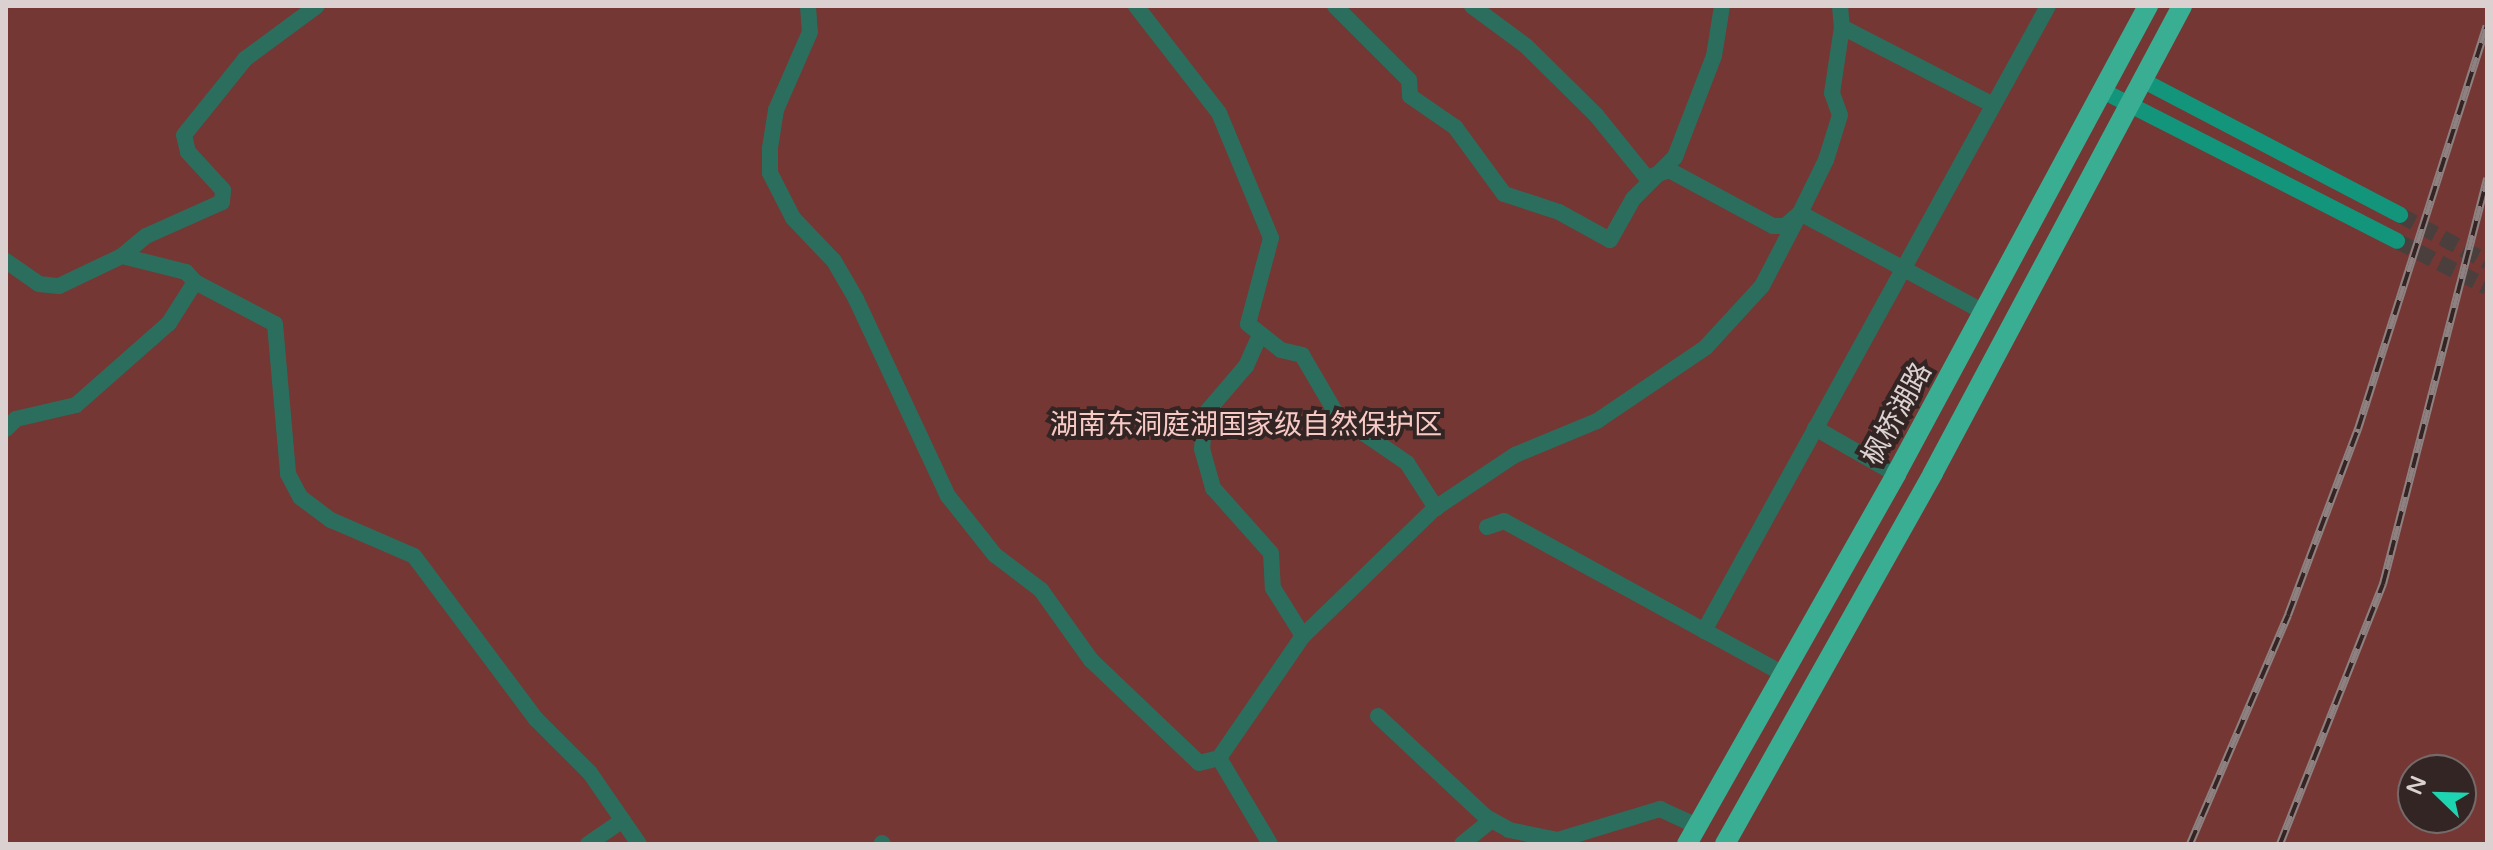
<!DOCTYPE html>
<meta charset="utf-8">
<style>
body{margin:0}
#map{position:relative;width:2493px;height:850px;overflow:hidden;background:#322524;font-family:"Varela Round","Noto Sans SC",sans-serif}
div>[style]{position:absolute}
.green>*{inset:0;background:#743734}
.secondary-tunnel>*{height:16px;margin-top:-8px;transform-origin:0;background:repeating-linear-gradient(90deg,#4b3f3e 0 16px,transparent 0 24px)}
.street>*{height:16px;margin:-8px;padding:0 8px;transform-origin:8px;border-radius:8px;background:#2c6e5e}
.secondary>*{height:16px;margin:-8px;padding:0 8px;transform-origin:8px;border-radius:8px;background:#12957b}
.primary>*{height:20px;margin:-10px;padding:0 10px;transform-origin:10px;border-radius:10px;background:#3aae93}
.rail>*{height:8px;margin-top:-4px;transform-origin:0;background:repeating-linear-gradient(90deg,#322524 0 15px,#8d8281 0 30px);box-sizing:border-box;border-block:2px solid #8d8281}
span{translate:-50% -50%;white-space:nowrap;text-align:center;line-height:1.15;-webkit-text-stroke:8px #322524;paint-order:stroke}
.street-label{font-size:28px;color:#dad1d0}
.park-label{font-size:28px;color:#f8cac6}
.frame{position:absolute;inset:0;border:8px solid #dad1d0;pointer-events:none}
.north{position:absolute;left:2397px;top:754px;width:80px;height:80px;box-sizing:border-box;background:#322524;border:2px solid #756a69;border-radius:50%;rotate:293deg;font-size:22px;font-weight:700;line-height:32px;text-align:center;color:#dad1d0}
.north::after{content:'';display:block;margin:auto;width:28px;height:36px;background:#1dd5b1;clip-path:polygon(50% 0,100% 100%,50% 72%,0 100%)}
</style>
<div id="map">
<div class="green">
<i style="clip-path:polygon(evenodd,6px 6px,2487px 6px,2487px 844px,6px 844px,6px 6px,2413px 770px,2461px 770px,2461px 818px,2413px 818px,2413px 770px)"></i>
</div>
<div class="secondary-tunnel">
<i style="left:2400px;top:215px;width:99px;rotate:28.4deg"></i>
<i style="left:2397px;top:241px;width:101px;rotate:27.1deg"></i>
</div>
<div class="street">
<i style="left:808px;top:6px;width:26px;rotate:86deg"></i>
<i style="left:810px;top:32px;width:85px;rotate:113.6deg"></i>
<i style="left:776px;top:110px;width:38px;rotate:99deg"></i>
<i style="left:770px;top:148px;width:25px;rotate:90deg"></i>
<i style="left:770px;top:173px;width:51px;rotate:62.9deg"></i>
<i style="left:793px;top:218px;width:59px;rotate:46.4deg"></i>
<i style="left:834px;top:261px;width:44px;rotate:59.9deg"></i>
<i style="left:856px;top:299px;width:217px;rotate:65deg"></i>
<i style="left:948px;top:496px;width:75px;rotate:51.5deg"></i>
<i style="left:995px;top:555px;width:58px;rotate:37.3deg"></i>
<i style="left:1041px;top:590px;width:86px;rotate:54.5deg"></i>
<i style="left:1091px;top:660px;width:149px;rotate:43.6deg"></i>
<i style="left:1199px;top:763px;width:21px;rotate:-14deg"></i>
<i style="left:1219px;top:758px;width:100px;rotate:59.3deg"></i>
<i style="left:1136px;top:6px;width:135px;rotate:52.2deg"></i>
<i style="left:1219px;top:113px;width:135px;rotate:67.4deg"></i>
<i style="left:1271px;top:238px;width:89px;rotate:105deg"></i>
<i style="left:1248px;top:324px;width:42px;rotate:38.2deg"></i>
<i style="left:1281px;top:350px;width:22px;rotate:13deg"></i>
<i style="left:1302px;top:355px;width:69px;rotate:59.7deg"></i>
<i style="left:1337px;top:415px;width:85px;rotate:34.4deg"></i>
<i style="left:1407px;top:463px;width:54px;rotate:57.2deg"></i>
<i style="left:1335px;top:6px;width:105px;rotate:45deg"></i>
<i style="left:1409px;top:80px;width:16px;rotate:86deg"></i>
<i style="left:1410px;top:96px;width:55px;rotate:34.6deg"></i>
<i style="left:1455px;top:127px;width:83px;rotate:53.8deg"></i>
<i style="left:1504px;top:194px;width:58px;rotate:18.1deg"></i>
<i style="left:1559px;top:212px;width:58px;rotate:28.8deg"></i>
<i style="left:1610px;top:240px;width:47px;rotate:-60.7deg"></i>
<i style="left:1633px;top:199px;width:59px;rotate:-45deg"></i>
<i style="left:1675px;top:157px;width:108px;rotate:-68.9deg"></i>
<i style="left:1714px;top:56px;width:51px;rotate:-80.9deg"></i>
<i style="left:1472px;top:6px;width:67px;rotate:36.5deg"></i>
<i style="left:1526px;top:46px;width:98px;rotate:44.6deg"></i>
<i style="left:1596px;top:115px;width:81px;rotate:51deg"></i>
<i style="left:1647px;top:178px;width:23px;rotate:-20deg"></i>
<i style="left:1669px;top:170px;width:118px;rotate:28.3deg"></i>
<i style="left:1773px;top:226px;width:12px"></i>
<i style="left:1785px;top:226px;width:20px;rotate:-41deg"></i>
<i style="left:1800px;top:213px;width:59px;rotate:-63.9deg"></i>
<i style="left:1826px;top:160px;width:47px;rotate:-72.7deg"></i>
<i style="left:1840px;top:115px;width:23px;rotate:-110deg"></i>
<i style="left:1832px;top:93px;width:67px;rotate:-81.4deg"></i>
<i style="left:1840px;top:6px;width:21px;rotate:85deg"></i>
<i style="left:1842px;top:27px;width:170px;rotate:27.3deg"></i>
<i style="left:122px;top:256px;width:31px;rotate:-40deg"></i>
<i style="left:146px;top:236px;width:83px;rotate:-24.1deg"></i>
<i style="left:222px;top:202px;width:12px;rotate:-85deg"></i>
<i style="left:223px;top:190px;width:52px;rotate:-132.6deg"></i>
<i style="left:188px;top:152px;width:17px;rotate:-103deg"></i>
<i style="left:184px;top:135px;width:97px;rotate:-51.2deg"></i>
<i style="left:245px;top:59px;width:89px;rotate:-36.4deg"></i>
<i style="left:6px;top:261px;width:40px;rotate:34.9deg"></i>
<i style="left:39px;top:284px;width:20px;rotate:6deg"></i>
<i style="left:59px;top:286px;width:70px;rotate:-25.5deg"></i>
<i style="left:122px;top:256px;width:66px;rotate:14deg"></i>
<i style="left:186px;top:272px;width:13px;rotate:48deg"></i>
<i style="left:195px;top:282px;width:49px;rotate:122.4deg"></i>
<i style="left:169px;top:323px;width:124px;rotate:138.6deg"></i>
<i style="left:76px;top:405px;width:62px;rotate:166.9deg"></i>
<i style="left:16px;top:419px;width:14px;rotate:135deg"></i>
<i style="left:195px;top:282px;width:90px;rotate:27.7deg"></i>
<i style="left:275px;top:324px;width:151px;rotate:85deg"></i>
<i style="left:288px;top:474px;width:26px;rotate:62deg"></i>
<i style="left:300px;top:497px;width:39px;rotate:37deg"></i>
<i style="left:331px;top:520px;width:90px;rotate:23.4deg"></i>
<i style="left:414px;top:556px;width:204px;rotate:53.2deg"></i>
<i style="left:536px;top:719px;width:76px;rotate:45deg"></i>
<i style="left:590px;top:773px;width:86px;rotate:55.4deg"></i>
<i style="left:1259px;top:337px;width:32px;rotate:114deg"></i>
<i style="left:1246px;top:366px;width:65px;rotate:130.6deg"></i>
<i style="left:1204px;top:415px;width:34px;rotate:93deg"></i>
<i style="left:1202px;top:449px;width:41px;rotate:74.2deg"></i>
<i style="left:1213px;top:488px;width:87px;rotate:48.3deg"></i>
<i style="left:1271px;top:553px;width:35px;rotate:87deg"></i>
<i style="left:1273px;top:588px;width:57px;rotate:58deg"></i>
<i style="left:1815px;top:428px;width:93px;rotate:29.6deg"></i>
<i style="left:1487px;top:527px;width:18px;rotate:-19deg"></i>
<i style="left:1504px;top:521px;width:318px;rotate:28.7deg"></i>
<i style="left:1704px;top:631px;width:713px;rotate:-61.17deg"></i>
<i style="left:1378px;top:716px;width:148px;rotate:43.1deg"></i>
<i style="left:1486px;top:817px;width:26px;rotate:29deg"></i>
<i style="left:1509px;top:830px;width:50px;rotate:11.5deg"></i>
<i style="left:1558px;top:840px;width:107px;rotate:-16.9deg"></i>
<i style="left:1660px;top:809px;width:41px;rotate:24.7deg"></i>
<i style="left:1219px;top:758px;width:148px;rotate:-55.5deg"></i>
<i style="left:1303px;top:636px;width:182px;rotate:-44.1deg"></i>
<i style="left:1434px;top:509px;width:97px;rotate:-33.7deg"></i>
<i style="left:1515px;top:455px;width:89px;rotate:-22.5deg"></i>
<i style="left:1597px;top:421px;width:130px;rotate:-34.1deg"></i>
<i style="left:1705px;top:348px;width:84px;rotate:-47.4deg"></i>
<i style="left:1762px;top:286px;width:82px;rotate:-62.5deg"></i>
<i style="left:1800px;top:213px;width:209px;rotate:28.3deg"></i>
<i style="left:882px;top:843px;width:1px;rotate:45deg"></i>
<i style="left:588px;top:844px;width:42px;rotate:-34.4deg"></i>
<i style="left:1462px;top:844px;width:38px;rotate:-39deg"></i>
</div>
<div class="secondary">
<i style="left:2144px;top:81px;width:289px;rotate:27.6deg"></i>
<i style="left:2103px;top:91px;width:330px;rotate:27deg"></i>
</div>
<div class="primary">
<i style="left:1687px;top:844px;width:425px;rotate:-60.5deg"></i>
<i style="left:1896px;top:474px;width:532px;rotate:-61.7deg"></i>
<i style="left:1725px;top:844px;width:425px;rotate:-60.7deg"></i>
<i style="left:1933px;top:473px;width:529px;rotate:-61.93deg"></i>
</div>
<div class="rail">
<i style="left:2190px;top:844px;width:249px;rotate:-66.8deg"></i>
<i style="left:2288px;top:615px;width:199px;rotate:-69.4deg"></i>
<i style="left:2358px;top:429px;width:423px;rotate:-72.3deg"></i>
<i style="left:2280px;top:844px;width:280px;rotate:-68.4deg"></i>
<i style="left:2383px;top:584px;width:419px;rotate:-75.6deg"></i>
</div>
<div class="street-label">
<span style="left:1897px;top:414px;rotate:-61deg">枫桥湖路</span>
</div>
<div class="park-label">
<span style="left:1246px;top:425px">湖南东洞庭湖国家级自然保护区</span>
</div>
<div class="frame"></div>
<div class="north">N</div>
</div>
